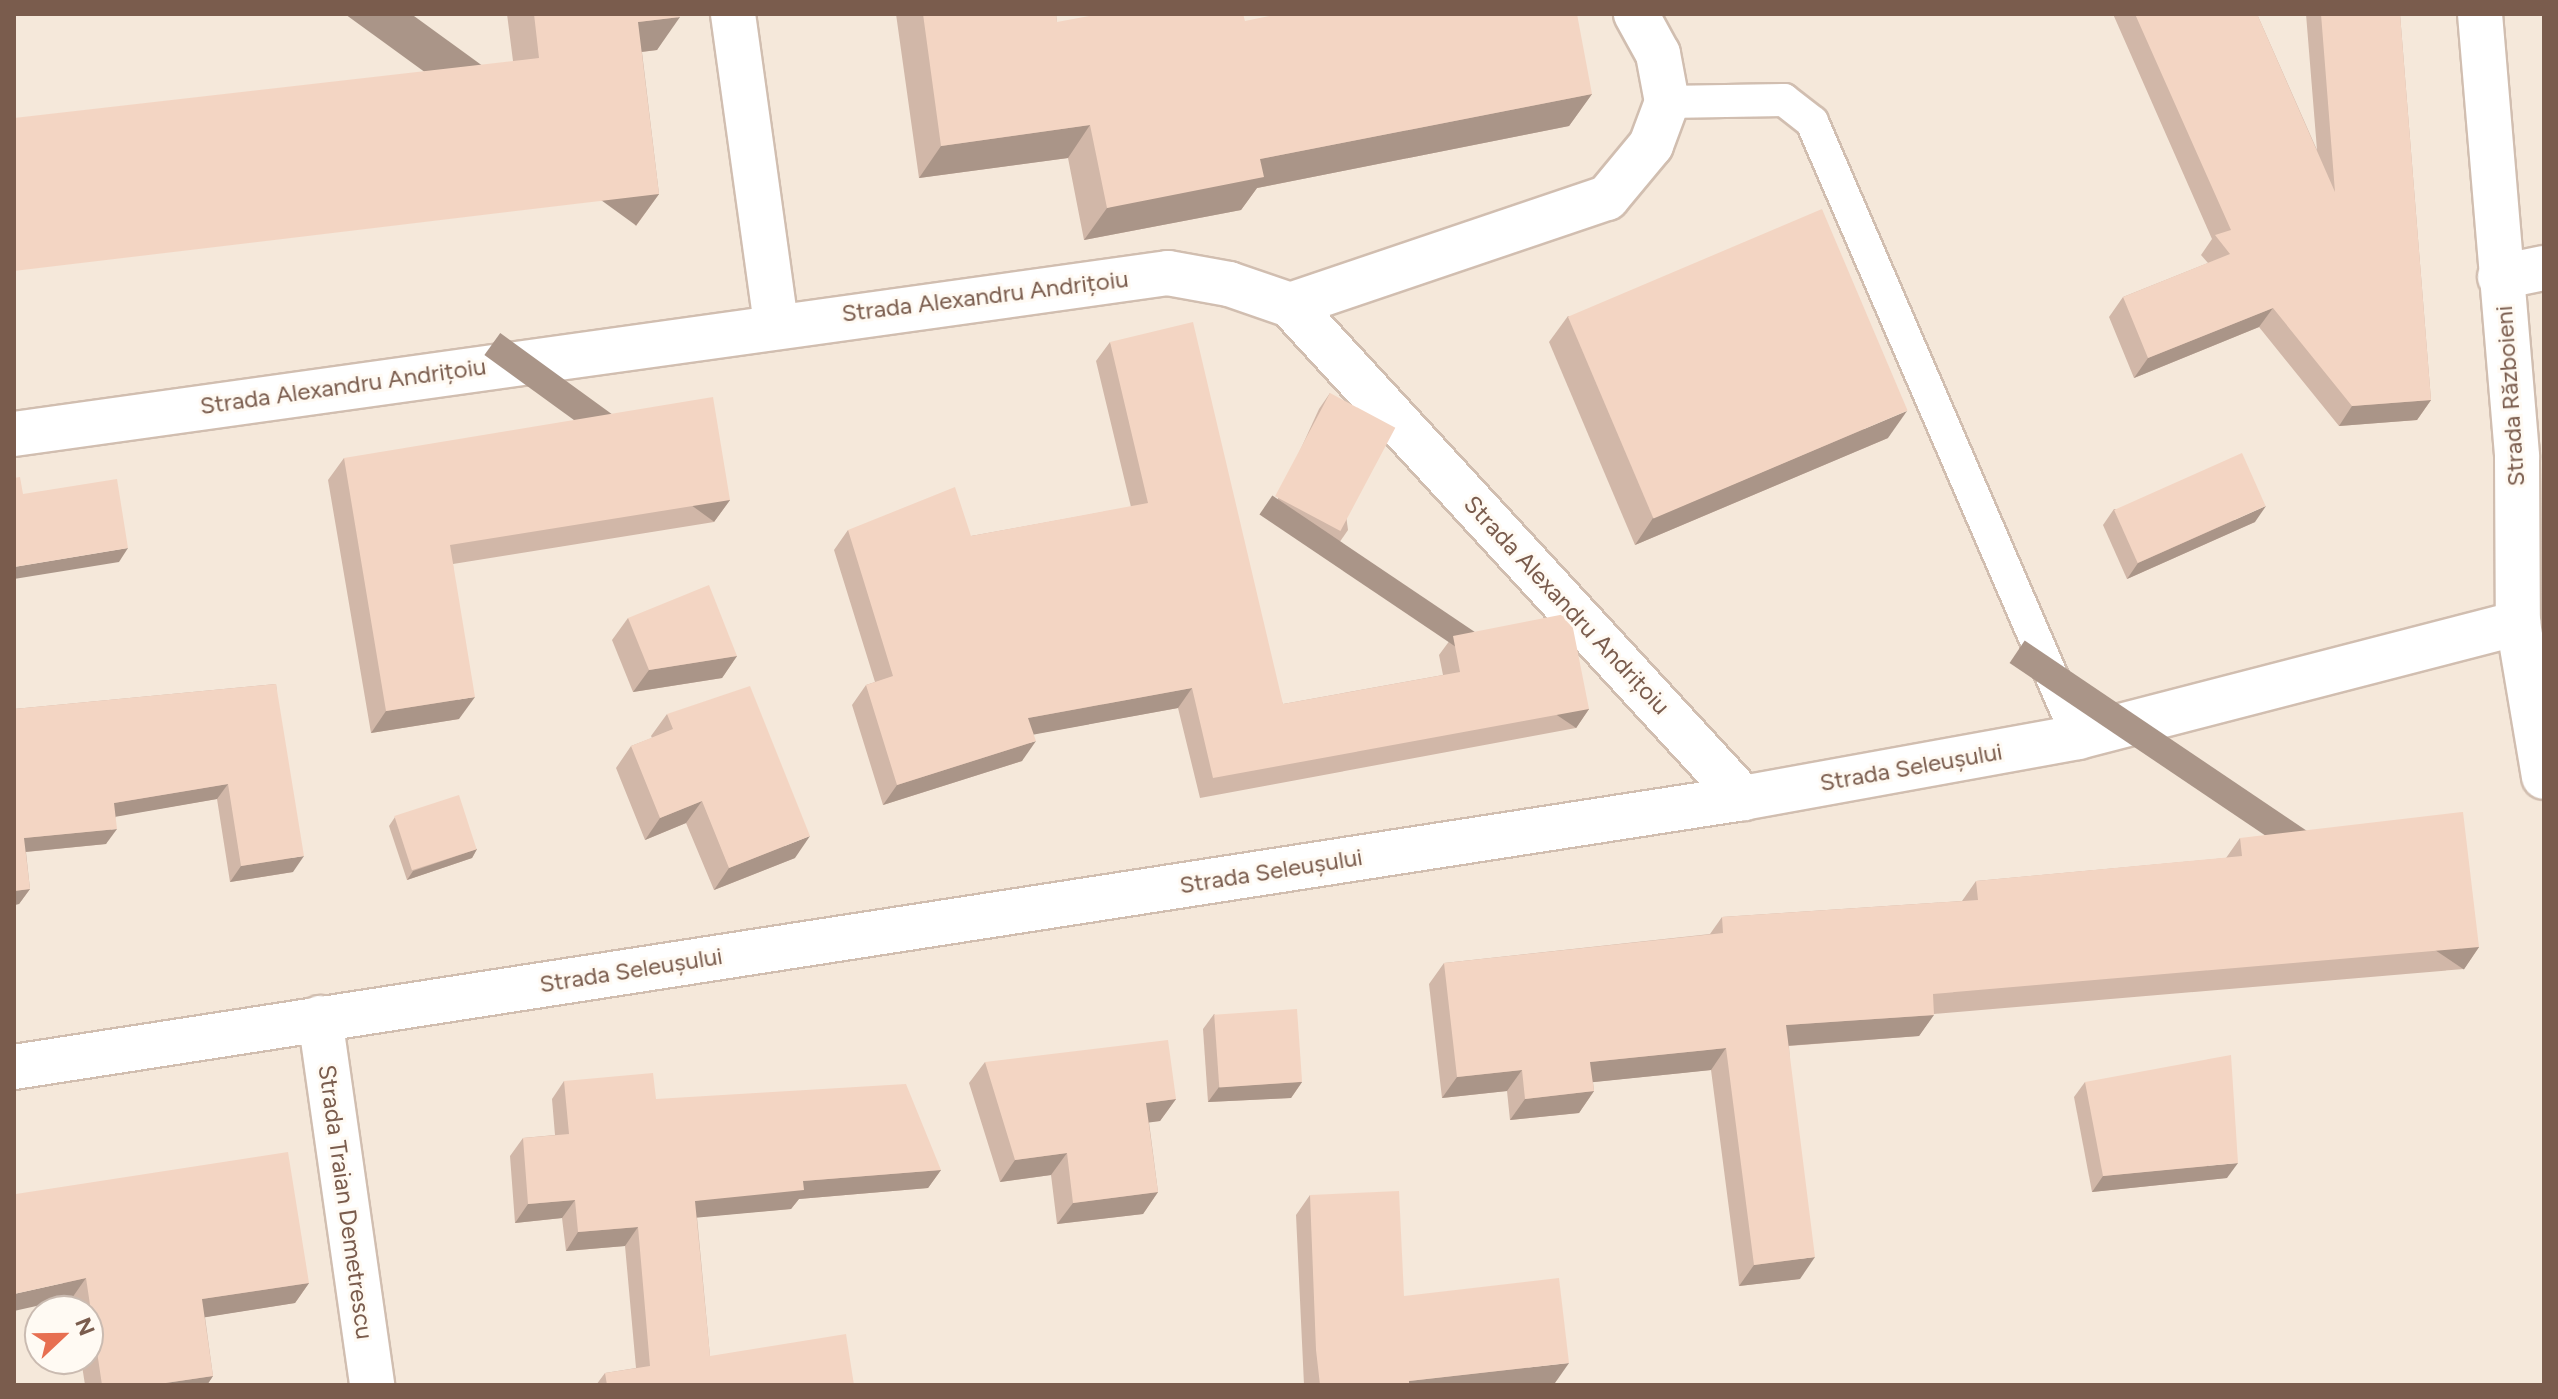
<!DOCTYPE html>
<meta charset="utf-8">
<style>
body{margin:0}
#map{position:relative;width:2558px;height:1399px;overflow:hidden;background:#fdf6ec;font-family:Figtree,sans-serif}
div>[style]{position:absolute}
.residential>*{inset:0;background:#f5e8da}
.roads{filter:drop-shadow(2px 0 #d1beb0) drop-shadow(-2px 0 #d1beb0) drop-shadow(0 2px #d1beb0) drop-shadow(0 -2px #d1beb0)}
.lane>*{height:32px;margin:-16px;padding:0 16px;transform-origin:16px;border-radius:16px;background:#fff}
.street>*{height:44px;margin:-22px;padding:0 22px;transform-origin:22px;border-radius:22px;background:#fff}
.secondary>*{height:44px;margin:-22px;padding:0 22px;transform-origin:22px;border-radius:22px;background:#fff}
.wall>*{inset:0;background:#d1b7a8}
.shaded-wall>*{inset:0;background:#aa9588;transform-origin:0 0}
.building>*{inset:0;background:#f3d5c3;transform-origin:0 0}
span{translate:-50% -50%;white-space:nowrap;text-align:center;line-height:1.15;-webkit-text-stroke:6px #fffaf3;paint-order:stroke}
.street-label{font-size:24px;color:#7a5c4d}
.frame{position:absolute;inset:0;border:16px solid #7a5c4d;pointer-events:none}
.north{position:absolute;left:24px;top:1295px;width:80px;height:80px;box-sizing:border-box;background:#fffaf3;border:2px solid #cabbb1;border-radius:50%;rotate:68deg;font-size:22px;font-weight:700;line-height:32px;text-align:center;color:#7a5c4d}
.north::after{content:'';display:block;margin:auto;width:28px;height:36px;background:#e76f51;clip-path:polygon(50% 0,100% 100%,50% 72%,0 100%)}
</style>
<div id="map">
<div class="residential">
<i style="clip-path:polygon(evenodd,14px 14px,2544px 14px,2544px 1385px,14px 1385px,14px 14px,40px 1311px,88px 1311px,88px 1359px,40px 1359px,40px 1311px)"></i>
</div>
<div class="roads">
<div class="lane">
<i style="left:1667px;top:102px;width:117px;rotate:-1deg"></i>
<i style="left:1784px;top:100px;width:36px;rotate:38deg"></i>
<i style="left:1812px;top:122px;width:670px;rotate:66.61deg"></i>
</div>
<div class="street">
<i style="left:733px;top:14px;width:312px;rotate:82.1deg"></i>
<i style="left:1290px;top:305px;width:335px;rotate:-18.7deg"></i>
<i style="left:1607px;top:198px;width:69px;rotate:-50.3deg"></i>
<i style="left:1651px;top:145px;width:46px;rotate:-69.6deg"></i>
<i style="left:1667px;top:102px;width:49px;rotate:-100.6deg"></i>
<i style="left:1658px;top:54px;width:46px;rotate:-118.8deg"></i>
<i style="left:14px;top:434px;width:1165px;rotate:-7.94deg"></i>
<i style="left:1168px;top:273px;width:62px;rotate:10.2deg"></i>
<i style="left:1229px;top:284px;width:65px;rotate:19deg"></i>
<i style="left:1290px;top:305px;width:670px;rotate:47.42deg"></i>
<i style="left:320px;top:1018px;width:371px;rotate:81.9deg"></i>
</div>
<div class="secondary">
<i style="left:2480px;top:14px;width:445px;rotate:85.2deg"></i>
<i style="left:2517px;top:457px;width:166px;rotate:89.7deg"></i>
<i style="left:2518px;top:623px;width:156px;rotate:80.4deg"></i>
<i style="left:2500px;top:277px;width:45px;rotate:-11.6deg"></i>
<i style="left:14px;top:1067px;width:1750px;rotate:-8.84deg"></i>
<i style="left:1743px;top:798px;width:341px;rotate:-10.3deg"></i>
<i style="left:2078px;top:737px;width:455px;rotate:-14.5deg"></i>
</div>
</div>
<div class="wall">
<i style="clip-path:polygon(507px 14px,679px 14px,657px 50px,642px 52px,659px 194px,636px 226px,513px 61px)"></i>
<i style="clip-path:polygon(896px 14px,1056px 14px,1057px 22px,1245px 21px,1592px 94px,1569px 126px,1257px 188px,1241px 210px,1084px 240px,1068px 158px,919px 178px)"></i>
<i style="clip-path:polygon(2113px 14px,2257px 14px,2317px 150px,2306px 14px,2400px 14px,2431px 400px,2417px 420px,2339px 426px,2259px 327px,2134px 378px,2109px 317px,2123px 297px,2208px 263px,2201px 255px,2212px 239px)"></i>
<i style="clip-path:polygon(1568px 316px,1888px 438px,1635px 545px,1549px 342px)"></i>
<i style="clip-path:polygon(1110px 342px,1283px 704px,1443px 675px,1439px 655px,1453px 636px,1589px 709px,1576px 728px,1200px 798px,1178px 708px,1034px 734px,1022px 761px,883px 805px,852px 705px,866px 685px,875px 682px,834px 550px,848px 530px,971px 536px,1131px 507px,1096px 361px)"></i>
<i style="clip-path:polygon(1330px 393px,1348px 530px,1337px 546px,1270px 516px,1319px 409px)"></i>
<i style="clip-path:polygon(344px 458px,730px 500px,714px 522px,453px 564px,459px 719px,371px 733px,328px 480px)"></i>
<i style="clip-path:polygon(2114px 509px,2255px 522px,2127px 579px,2103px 525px)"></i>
<i style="clip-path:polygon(628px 618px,737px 656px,722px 678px,633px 692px,612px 640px)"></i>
<i style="clip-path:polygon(276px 684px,293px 872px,230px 882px,217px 799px,116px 816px,106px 844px,26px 852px,30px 889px,19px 904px,14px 905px,14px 709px)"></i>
<i style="clip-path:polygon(667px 714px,795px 858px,714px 890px,686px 823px,645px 840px,616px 768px,631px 746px,652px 738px,651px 736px)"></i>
<i style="clip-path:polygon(395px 817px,477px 849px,472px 858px,407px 880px,389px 826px)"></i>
<i style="clip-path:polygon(2240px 838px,2479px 947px,2464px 969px,1934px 1014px,1919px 1036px,1789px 1046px,1800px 1279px,1739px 1286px,1711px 1070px,1593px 1082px,1594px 1091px,1579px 1113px,1510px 1120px,1507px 1091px,1442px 1098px,1429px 984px,1444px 963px,1710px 934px,1722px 917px,1962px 901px,1976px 881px,2226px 858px)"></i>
<i style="clip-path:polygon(1214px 1014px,1302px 1082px,1291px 1098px,1208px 1102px,1203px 1029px)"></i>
<i style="clip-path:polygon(985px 1062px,1176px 1099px,1160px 1121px,1149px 1122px,1158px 1192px,1143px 1214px,1057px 1224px,1051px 1175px,1000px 1182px,969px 1083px)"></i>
<i style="clip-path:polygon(564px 1081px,656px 1099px,941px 1170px,928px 1188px,799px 1199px,791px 1209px,697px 1217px,710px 1356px,854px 1385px,596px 1385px,605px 1373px,636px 1368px,625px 1246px,566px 1251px,562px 1218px,515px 1223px,510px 1156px,523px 1138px,555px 1135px,552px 1099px)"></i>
<i style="clip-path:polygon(2085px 1082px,2227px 1178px,2092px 1192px,2074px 1097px)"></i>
<i style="clip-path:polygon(16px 1194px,309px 1283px,295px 1303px,205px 1317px,213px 1376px,207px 1385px,85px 1385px,81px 1359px,88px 1359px,88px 1311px,74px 1311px,72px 1298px)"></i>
<i style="clip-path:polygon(1310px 1195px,1404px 1296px,1555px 1383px,1535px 1385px,1304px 1385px,1296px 1215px)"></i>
</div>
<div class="shaded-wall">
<i style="clip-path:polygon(680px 17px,657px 50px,615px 55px,638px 22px)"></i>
<i style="clip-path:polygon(1592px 94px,1569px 126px,1257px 188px,1241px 210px,1084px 240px,1107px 208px,1260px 159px)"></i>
<i style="clip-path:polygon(1090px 125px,1068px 158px,919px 178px,941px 146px)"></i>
<i style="left:659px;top:194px;width:39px;height:650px;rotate:126deg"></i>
<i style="clip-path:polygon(2273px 308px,2259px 327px,2134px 378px,2148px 358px)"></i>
<i style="clip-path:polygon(2431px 400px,2417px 420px,2339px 426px,2352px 406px)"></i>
<i style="clip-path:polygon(1907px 411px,1888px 438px,1635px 545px,1653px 518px)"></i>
<i style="left:730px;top:500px;width:27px;height:284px;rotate:126deg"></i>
<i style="clip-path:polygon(2266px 506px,2255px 522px,2127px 579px,2138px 563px)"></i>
<i style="clip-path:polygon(128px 548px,119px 562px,14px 579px,14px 567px)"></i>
<i style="clip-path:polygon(737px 656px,722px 678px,633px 692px,649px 670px)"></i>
<i style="clip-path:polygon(1192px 688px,1178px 708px,1015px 738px,1028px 718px)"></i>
<i style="clip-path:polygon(475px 697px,459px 719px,371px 733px,386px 711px)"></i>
<i style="left:1589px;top:709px;width:23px;height:382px;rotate:124deg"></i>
<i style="clip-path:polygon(1036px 741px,1022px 761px,883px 805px,897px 785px)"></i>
<i style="clip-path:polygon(228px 784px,217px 799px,103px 819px,114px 803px)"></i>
<i style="clip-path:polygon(702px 801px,686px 823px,645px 840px,660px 818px)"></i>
<i style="clip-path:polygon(117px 829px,106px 844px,14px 853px,24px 838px)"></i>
<i style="clip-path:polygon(810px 836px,795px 858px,714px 890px,729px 868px)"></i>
<i style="clip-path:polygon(477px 849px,472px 858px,407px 880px,413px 871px)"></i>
<i style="clip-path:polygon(304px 856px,293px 872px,230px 882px,241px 866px)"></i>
<i style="clip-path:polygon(30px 889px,19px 904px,14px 905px,14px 891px)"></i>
<i style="left:2479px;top:947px;width:27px;height:548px;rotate:124deg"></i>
<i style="clip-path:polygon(1934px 1015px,1919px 1036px,1771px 1047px,1786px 1025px)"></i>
<i style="clip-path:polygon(1726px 1048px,1711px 1070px,1575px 1084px,1590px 1062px)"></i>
<i style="clip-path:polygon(1522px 1070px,1507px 1091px,1442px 1098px,1457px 1077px)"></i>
<i style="clip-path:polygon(1302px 1082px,1291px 1098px,1208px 1102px,1219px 1087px)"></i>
<i style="clip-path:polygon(1594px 1091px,1579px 1113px,1510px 1120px,1525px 1099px)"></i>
<i style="clip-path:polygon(1176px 1099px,1160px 1121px,1131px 1125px,1146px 1103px)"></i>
<i style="clip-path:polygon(1067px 1153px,1051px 1175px,1000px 1182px,1015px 1160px)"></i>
<i style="clip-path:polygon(2238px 1163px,2227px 1178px,2092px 1192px,2103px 1176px)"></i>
<i style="clip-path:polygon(941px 1170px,928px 1188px,799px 1199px,791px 1209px,682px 1219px,695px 1201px,803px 1181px)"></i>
<i style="clip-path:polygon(1158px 1192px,1143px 1214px,1057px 1224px,1073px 1203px)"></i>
<i style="clip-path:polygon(575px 1200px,562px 1218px,515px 1223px,528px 1204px)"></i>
<i style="clip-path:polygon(638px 1227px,625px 1246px,566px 1251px,578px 1232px)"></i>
<i style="clip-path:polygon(1815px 1257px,1800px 1279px,1739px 1286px,1754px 1265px)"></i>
<i style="clip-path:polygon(86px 1278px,72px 1298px,14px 1311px,14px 1294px)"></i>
<i style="clip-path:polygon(309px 1283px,295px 1303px,188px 1320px,202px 1299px)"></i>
<i style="clip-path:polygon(1569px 1363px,1555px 1383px,1535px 1385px,1406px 1385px,1409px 1381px)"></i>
<i style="clip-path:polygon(213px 1376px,207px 1385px,152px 1385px)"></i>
</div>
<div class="building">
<i style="clip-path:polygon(534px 14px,679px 14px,680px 17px,638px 22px,659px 194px,14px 271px,14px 118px,539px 58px)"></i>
<i style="clip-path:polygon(923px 14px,1056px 14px,1057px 22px,1100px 14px,1243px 14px,1245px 21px,1279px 14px,1577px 14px,1592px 94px,1260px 159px,1264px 177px,1107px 208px,1090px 125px,941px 146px)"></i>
<i style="clip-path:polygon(2135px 14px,2257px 14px,2335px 192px,2321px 14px,2400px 14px,2431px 400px,2352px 406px,2273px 308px,2148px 358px,2123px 297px,2230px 254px,2215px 235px,2231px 230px)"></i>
<i style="left:1822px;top:209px;width:219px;height:276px;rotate:67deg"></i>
<i style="clip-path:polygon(1193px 322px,1283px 704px,1460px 672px,1453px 636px,1570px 613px,1589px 709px,1213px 778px,1192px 688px,1028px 718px,1036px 741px,897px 785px,866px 685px,893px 676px,848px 530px,955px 487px,971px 536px,1148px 503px,1110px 342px)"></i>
<i style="left:1330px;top:393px;width:74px;height:117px;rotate:28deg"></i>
<i style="clip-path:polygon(713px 397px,730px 500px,450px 545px,475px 697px,386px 711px,344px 458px)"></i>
<i style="left:2242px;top:453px;width:58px;height:140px;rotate:66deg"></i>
<i style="clip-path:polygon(20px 477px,23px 494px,117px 479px,128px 548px,14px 567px,14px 478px)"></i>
<i style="clip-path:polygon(709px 585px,737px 656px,649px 670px,628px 618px)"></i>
<i style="clip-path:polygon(276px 684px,304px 856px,241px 866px,228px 784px,114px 803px,117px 829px,24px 838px,30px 889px,14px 891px,14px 709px)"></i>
<i style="clip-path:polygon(750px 686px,810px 836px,729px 868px,702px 801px,660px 818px,631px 746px,673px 729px,667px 714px)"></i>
<i style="left:459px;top:795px;width:57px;height:68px;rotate:72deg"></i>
<i style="clip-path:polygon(2463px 812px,2479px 947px,1933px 994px,1934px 1015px,1786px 1025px,1815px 1257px,1754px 1265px,1726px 1048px,1590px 1062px,1594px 1091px,1525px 1099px,1522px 1070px,1457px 1077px,1444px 963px,1723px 933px,1722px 917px,1978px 900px,1976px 881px,2242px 856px,2240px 838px)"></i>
<i style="left:1297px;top:1009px;width:73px;height:83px;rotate:86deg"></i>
<i style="clip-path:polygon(1168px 1040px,1176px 1099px,1146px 1103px,1158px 1192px,1073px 1203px,1067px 1153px,1015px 1160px,985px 1062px)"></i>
<i style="clip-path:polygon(2231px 1055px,2238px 1163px,2103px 1176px,2085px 1082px)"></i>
<i style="clip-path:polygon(653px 1073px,656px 1099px,906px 1084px,941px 1170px,803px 1181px,804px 1190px,695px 1201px,710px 1356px,846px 1334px,854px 1385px,607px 1385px,605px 1373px,650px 1366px,638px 1227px,578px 1232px,575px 1200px,528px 1204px,523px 1138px,569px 1134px,564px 1081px)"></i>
<i style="clip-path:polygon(288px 1152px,309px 1283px,202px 1299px,213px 1376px,152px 1385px,102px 1385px,86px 1278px,14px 1294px,14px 1187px,16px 1194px)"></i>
<i style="clip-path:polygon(1399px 1191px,1404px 1296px,1559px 1278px,1569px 1363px,1409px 1381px,1409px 1385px,1320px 1385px,1316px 1350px,1310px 1195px)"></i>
</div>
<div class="street-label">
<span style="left:985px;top:296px;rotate:-7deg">Strada Alexandru Andrițoiu</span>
<span style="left:343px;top:386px;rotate:-8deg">Strada Alexandru Andrițoiu</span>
<span style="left:2510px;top:396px;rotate:-94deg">Strada Războieni</span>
<span style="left:1567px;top:605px;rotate:47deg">Strada Alexandru Andrițoiu</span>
<span style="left:1911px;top:767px;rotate:-10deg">Strada Seleușului</span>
<span style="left:1271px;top:871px;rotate:-9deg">Strada Seleușului</span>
<span style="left:631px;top:970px;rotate:-9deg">Strada Seleușului</span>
<span style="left:346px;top:1202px;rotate:82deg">Strada Traian Demetrescu</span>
</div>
<div class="frame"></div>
<div class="north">N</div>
</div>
